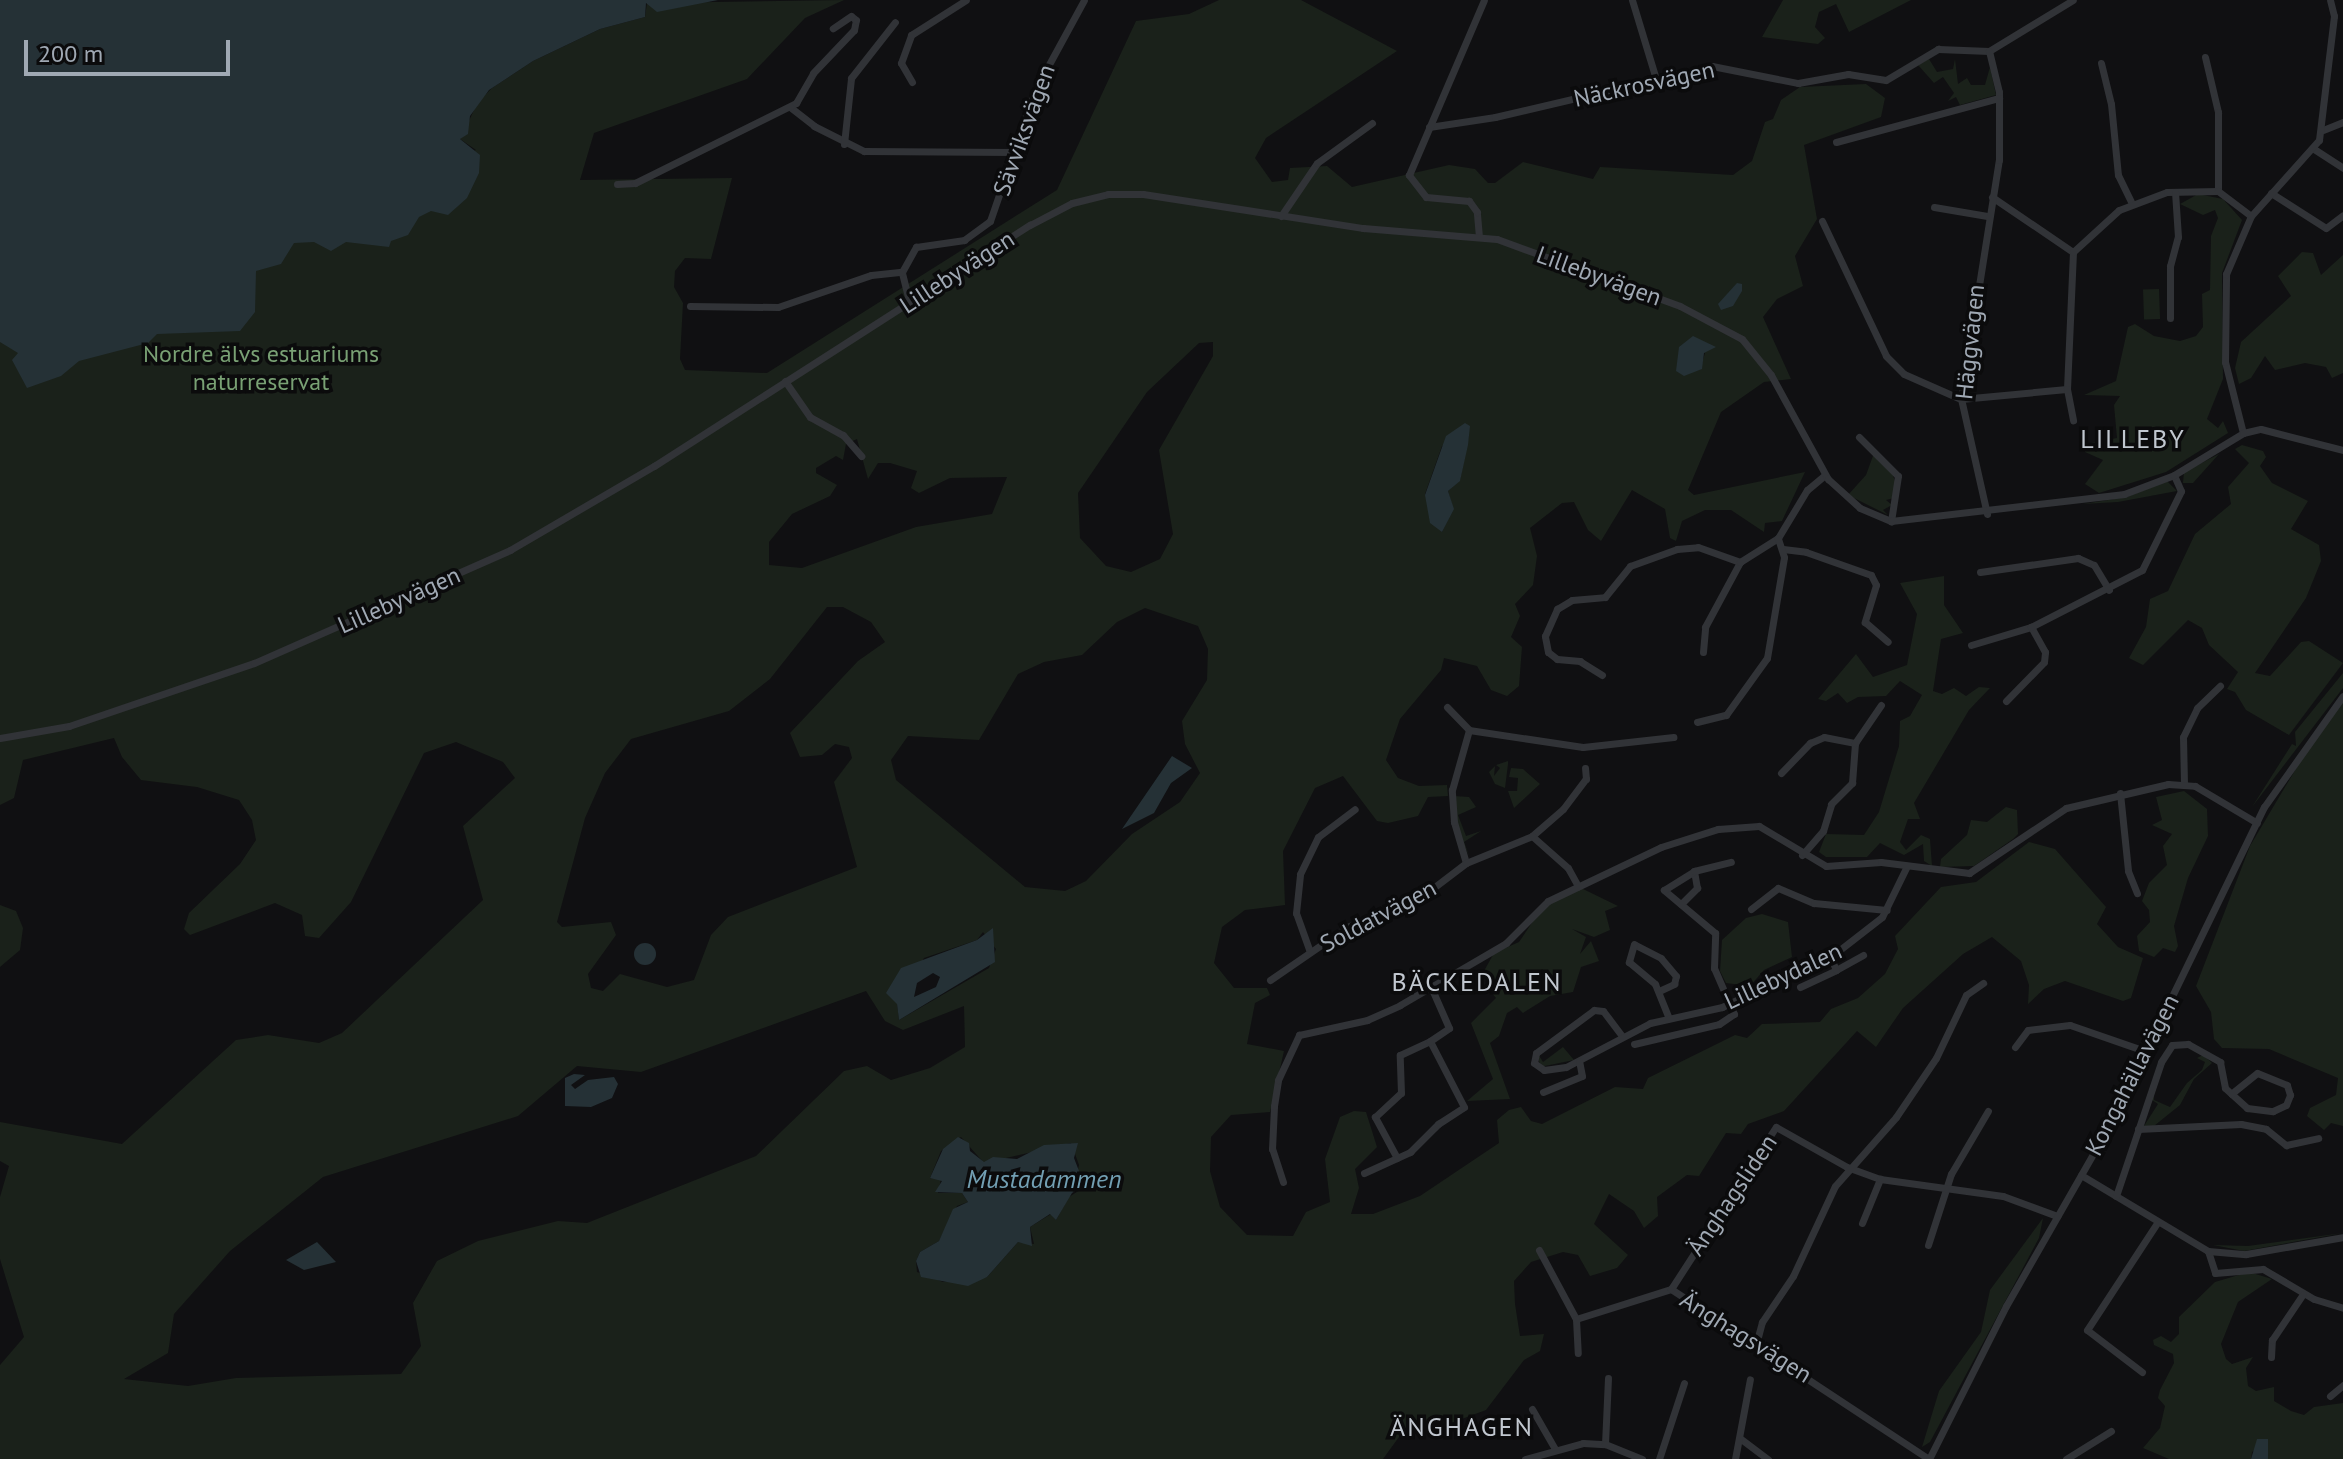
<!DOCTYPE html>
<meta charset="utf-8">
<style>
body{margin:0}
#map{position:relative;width:2343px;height:1459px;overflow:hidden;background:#101012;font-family:"PT Sans",sans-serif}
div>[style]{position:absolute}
.green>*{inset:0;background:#1a211a;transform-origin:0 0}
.water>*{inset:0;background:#253136}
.round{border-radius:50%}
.minor>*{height:7px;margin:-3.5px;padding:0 3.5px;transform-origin:3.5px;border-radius:3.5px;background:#313337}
span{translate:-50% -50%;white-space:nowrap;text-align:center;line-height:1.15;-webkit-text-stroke:7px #0b0b0c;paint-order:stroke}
.street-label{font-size:24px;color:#a0a9b4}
.park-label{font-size:24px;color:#79a174}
.neighbourhood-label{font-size:26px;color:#c1c7cf;letter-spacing:2px}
.water-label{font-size:26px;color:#729fb3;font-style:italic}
.scale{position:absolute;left:24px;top:40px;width:206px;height:36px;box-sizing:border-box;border:4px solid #a0a9b4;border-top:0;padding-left:10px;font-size:24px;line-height:28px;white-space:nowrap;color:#a0a9b4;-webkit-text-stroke:6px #0b0b0c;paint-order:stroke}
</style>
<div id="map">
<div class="green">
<i style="clip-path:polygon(evenodd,0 0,518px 37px,430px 168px,476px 150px,460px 139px,478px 102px,492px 88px,533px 61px,600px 29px,645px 17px,647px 3px,844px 0,805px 18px,747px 79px,594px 133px,580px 180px,732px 178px,711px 259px,685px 258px,675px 271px,674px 287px,683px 303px,680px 359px,685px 370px,767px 373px,1057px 190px,1136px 21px,1189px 14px,1219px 0,1301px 0,1397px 51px,1266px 138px,1255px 158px,1272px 182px,1288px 180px,1290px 168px,1327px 166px,1352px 187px,1449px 165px,1475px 169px,1488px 183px,1495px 183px,1523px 162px,1593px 179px,1600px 167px,1733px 175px,1752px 161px,1765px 122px,1773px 119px,1781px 100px,1800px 87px,1866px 84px,1885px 98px,1881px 117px,1804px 145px,1817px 219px,1795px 256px,1803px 286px,1777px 299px,1763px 317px,1791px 379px,1764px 382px,1721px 412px,1688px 490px,1694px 495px,1805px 472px,1782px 521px,1765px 523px,1764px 532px,1731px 510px,1705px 510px,1682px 521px,1676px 541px,1670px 538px,1665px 509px,1632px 490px,1601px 541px,1588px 530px,1574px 502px,1562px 503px,1530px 528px,1537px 556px,1533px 585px,1515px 604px,1520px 616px,1511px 637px,1522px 647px,1519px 686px,1507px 696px,1491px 690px,1477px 666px,1444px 658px,1441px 670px,1400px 719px,1386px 760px,1398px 778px,1419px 786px,1447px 785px,1448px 796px,1428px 797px,1418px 816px,1388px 823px,1377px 821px,1343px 776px,1315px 788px,1283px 851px,1285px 905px,1245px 910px,1222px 927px,1214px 963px,1234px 988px,1267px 988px,1270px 995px,1255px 1003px,1247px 1044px,1284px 1051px,1270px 1112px,1231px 1115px,1211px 1137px,1210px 1171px,1220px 1207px,1247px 1235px,1293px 1236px,1306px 1212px,1330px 1202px,1325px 1159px,1340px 1117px,1354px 1111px,1366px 1112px,1377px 1147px,1355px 1169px,1359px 1188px,1351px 1214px,1373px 1214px,1420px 1196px,1499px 1143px,1497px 1120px,1509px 1110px,1521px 1107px,1531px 1121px,1542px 1124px,1615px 1087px,1643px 1089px,1648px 1078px,1735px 1035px,1747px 1038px,1762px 1024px,1820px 1022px,1831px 1009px,1858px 998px,1885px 974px,1898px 949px,1895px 936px,1941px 887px,1976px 882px,2029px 842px,2055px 849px,2106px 907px,2097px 924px,2118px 947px,2143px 958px,2131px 998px,2123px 1001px,2065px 981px,2044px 989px,2028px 1004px,2029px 985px,2021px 961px,1992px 937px,1963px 954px,1903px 1008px,1876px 1047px,1857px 1031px,1784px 1111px,1748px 1124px,1741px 1134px,1726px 1133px,1699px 1176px,1687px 1175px,1657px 1197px,1658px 1216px,1644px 1228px,1634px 1211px,1609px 1194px,1594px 1224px,1628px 1255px,1617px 1268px,1590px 1276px,1578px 1255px,1563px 1252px,1531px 1262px,1514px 1281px,1515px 1304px,1520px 1336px,1544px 1334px,1540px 1351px,1524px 1360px,1486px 1410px,1443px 1426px,1407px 1426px,1383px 1459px,0 1459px,0 1365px,24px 1337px,0 1259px,0 1197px,9px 1166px,0 1161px,0 1122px,122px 1144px,236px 1040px,268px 1035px,319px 1043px,342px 1033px,483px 900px,463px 826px,515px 778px,503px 762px,456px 742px,424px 753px,351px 902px,319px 938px,305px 936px,302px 915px,275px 903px,190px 935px,184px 929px,189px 913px,240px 864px,256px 840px,252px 820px,239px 800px,197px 787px,141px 780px,122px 757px,114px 738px,23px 760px,14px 798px,0 805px,0 0,1213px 342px,1213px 356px,1159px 450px,1173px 534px,1160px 559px,1131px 572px,1106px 566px,1080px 538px,1078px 493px,1147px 392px,1199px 343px,1213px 342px,0 0,1705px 353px,1700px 370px,1677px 371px,1682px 355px,1705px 353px,0 0,1469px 435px,1460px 480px,1448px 491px,1453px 509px,1442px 532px,1425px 494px,1442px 446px,1469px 435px,0 0,857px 439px,868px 479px,878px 463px,890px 463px,917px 471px,911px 488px,919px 493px,950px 478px,1007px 477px,992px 514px,916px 527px,802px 568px,769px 565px,769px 542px,792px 514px,830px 496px,837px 485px,816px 473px,816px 468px,836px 456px,843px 460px,846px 444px,857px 439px,0 0,827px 607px,843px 607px,871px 622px,885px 642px,858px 661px,790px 733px,800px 757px,822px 755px,835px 744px,849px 747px,852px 758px,834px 782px,857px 867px,728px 917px,711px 935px,694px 980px,667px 987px,620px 974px,603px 991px,591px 988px,588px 974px,616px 935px,611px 922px,562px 927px,557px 922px,585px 818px,605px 773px,631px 739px,729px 711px,770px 679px,827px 607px,0 0,1145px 608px,1198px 626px,1208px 649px,1207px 680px,1182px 721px,1185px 744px,1200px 773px,1180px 802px,1132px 834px,1086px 881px,1065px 891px,1025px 887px,896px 780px,891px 760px,908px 736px,979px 740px,1018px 674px,1044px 662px,1082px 655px,1117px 622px,1145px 608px,0 0,983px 932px,996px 949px,989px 968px,899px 1020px,897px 1003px,924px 958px,977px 940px,983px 932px,0 0,866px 991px,885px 1021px,903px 1030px,964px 1006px,965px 1047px,930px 1068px,891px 1080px,867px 1066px,844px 1071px,756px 1156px,587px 1223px,558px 1221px,478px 1241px,437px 1261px,413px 1303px,421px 1346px,401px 1374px,236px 1378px,188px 1386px,124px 1379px,168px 1353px,174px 1314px,230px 1251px,323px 1177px,518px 1116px,577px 1066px,641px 1072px,866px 991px,0 0,961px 1137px,984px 1163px,1071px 1143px,1079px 1165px,1074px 1187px,1080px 1190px,1069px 1197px,1056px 1220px,1051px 1214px,1030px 1227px,1034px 1244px,1018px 1242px,987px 1277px,943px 1282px,917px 1272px,916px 1261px,920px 1252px,939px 1241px,957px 1206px,968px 1202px,962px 1193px,938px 1193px,941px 1179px,930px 1178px,941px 1151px,961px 1137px)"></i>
<i style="clip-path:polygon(1783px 0,1911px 0,1849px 32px,1836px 4px,1819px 12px,1815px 27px,1825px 38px,1818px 44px,1762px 37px)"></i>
<i style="clip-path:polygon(1929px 59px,1937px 72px,1953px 69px,1955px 59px,1958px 84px,1967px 78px,1971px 85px,1985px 85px,1990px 67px,1996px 95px,1960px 105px,1956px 97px,1948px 101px,1954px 93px,1943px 77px,1934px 83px,1918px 65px)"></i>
<i style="clip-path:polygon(2198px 194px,2223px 199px,2242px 220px,2222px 273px,2223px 379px,2207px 419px,2218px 428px,2223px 421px,2228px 433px,2166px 472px,2099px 493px,2085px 484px,2103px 460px,2085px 452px,2085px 444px,2117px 438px,2114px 405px,2120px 396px,2084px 395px,2116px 381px,2128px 327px,2135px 324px,2154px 336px,2180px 341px,2196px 336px,2203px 327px,2202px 294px,2210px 290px,2211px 236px,2218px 218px,2215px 210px,2203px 215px,2180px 204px)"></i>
<i style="clip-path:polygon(2302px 252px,2313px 253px,2321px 275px,2343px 255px,2343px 373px,2332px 378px,2326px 367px,2305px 363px,2275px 370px,2265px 356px,2251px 378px,2239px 384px,2235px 368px,2241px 342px,2291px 296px,2278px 276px)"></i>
<i style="left:2159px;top:289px;width:30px;height:16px;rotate:88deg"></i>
<i style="clip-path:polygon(2242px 445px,2263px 451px,2266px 457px,2260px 466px,2272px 483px,2308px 501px,2291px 529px,2319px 545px,2321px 561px,2306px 598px,2255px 673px,2270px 676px,2301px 642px,2309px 641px,2343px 663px,2289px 735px,2246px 710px,2235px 692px,2227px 689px,2238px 672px,2209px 645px,2202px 628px,2188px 620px,2143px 665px,2129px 658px,2146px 627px,2150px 599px,2168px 591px,2195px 534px,2231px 504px,2228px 487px,2249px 463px,2235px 449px)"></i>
<i style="clip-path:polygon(1874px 453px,1891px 470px,1896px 484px,1894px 498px,1886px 500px,1892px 505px,1883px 510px,1888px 515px,1848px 495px,1866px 475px)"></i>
<i style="clip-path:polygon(2219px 454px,2193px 483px,2183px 483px,2184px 472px)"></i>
<i style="clip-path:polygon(2167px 481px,2177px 491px,2118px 502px,2083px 504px,2127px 497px)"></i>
<i style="clip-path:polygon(1944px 576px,1944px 605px,1963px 633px,1941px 639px,1933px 691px,1942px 694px,1954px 688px,1966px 696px,1979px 687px,1990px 688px,1969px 710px,1914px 803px,1920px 819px,1908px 819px,1900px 842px,1906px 850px,1921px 835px,1930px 839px,1932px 866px,1924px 861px,1923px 844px,1904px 855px,1880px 843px,1867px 857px,1826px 857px,1819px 852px,1826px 834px,1864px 835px,1879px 812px,1899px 746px,1900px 721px,1910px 716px,1922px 695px,1900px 681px,1886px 696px,1858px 697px,1847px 703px,1838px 693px,1826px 701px,1818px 699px,1856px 654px,1873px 677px,1907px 665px,1917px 614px,1900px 583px)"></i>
<i style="clip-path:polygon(2343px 673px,2343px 688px,2252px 807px,2292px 744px,2296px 746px,2295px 732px)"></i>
<i style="clip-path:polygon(2343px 701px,2343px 1126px,2331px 1123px,2324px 1130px,2307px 1116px,2310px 1108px,2336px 1095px,2338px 1078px,2269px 1049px,2222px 1048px,2214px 1039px,2211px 1012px,2196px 986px,2250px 846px,2316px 735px)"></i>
<i style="clip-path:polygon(1508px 761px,1508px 764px,1505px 788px,1495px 784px,1489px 772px,1495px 766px,1494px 776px,1500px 768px,1496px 765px)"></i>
<i style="clip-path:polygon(1511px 768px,1523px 769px,1540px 784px,1514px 808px,1508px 791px,1517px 791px,1518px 778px,1509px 777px)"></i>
<i style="clip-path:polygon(2184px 791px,2207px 809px,2208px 836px,2188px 878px,2174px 926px,2178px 946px,2175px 952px,2163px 948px,2154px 957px,2139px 951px,2137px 936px,2150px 922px,2149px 910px,2142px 901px,2149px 883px,2167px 865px,2163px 846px,2172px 834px,2152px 825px,2162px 820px,2156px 797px)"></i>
<i style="clip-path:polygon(1454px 796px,1469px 797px,1476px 807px,1458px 815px,1466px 836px,1481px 831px,1464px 842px,1470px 858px,1458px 831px)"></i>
<i style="clip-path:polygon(2006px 807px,2017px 810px,2018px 834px,2013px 839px,1974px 866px,1940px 867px,1941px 859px,1967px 835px,1971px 820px,1987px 822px)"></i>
<i style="clip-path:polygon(1581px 888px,1618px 906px,1605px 911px,1610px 930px,1594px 937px,1572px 929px,1586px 937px,1580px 954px,1591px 941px,1599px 961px,1581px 967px,1573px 992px,1550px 996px,1523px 1013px,1517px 1007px,1507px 1013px,1499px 1036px,1490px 1043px,1510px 1099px,1467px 1101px,1493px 1079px,1471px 1023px,1496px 998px,1487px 987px,1484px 971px,1494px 953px,1519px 942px,1542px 908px)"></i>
<i style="clip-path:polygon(0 905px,16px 911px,23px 928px,20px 950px,0 967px)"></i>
<i style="clip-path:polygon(1762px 914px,1788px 922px,1792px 957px,1764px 970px,1750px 986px,1726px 983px,1720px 971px,1722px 940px,1746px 918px)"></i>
<i style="clip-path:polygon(1563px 1047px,1574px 1060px,1540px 1067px,1538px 1054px,1543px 1062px)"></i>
<i style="clip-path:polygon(2203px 1055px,2212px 1063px,2194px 1079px,2180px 1105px,2154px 1126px,2144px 1126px,2158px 1104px,2152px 1100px,2154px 1095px,2154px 1100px,2170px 1107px,2187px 1083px,2202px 1070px,2205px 1062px,2197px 1058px)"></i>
<i style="clip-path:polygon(2043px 1218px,2039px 1238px,1930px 1442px,1922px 1447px,1939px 1391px,1981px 1332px,1990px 1290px)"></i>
<i style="clip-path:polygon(2343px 1233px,2244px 1251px,2213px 1245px,2248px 1246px)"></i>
<i style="clip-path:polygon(2249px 1272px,2272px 1279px,2238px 1302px,2221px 1344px,2226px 1359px,2232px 1364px,2253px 1357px,2246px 1368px,2248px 1386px,2256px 1391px,2274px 1387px,2274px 1401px,2291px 1411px,2304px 1415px,2314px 1407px,2343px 1403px,2343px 1459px,2268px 1459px,2268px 1439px,2252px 1452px,2251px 1459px,2169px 1459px,2143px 1448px,2160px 1428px,2165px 1406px,2158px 1398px,2160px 1390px,2174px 1363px,2173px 1354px,2154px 1345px,2153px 1340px,2161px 1336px,2171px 1342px,2179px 1334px,2179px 1317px,2215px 1282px)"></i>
</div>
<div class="water">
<i style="clip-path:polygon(0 0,718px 0,657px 12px,646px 3px,645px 17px,600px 29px,533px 61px,489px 90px,470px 116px,468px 134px,460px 139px,480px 155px,479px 173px,467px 198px,448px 215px,431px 211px,419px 217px,408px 235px,391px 241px,389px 247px,346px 242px,331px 251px,314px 242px,294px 243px,281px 264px,256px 271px,255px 312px,240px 331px,157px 334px,148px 343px,79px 361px,61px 376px,27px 388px,12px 360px,18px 353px,0 342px)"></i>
<i style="clip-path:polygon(1737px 283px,1742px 284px,1742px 291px,1733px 306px,1721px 310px,1718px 304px)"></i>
<i style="clip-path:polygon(1693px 336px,1716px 347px,1704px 353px,1702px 369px,1684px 376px,1676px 371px,1679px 347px)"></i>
<i style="clip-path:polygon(1465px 423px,1470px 426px,1468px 445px,1460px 481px,1448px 491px,1454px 509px,1442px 532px,1430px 523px,1425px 495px,1446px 436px)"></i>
<i style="clip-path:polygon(1172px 756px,1192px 768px,1171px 783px,1154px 813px,1122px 829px)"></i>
<i style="clip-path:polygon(evenodd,993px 928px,995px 962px,899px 1020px,897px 1004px,886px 993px,901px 968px,977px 940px,993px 928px,933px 973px,940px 977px,936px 987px,914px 997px,917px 983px,933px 973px)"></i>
<i class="round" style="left:634px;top:943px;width:22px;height:22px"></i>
<i style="clip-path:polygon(574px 1074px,585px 1075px,571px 1085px,575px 1089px,588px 1080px,614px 1077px,618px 1084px,612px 1098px,591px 1107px,565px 1106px,565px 1078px)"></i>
<i style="clip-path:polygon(958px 1137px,969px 1143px,970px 1151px,984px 1162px,993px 1157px,1017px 1159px,1044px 1145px,1078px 1143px,1074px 1158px,1079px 1171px,1074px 1186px,1085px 1185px,1072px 1193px,1056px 1220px,1050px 1214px,1030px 1227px,1032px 1246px,1018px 1242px,987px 1277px,968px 1286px,921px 1277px,916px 1261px,920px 1252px,939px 1241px,953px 1209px,968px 1202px,962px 1193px,935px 1192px,942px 1181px,930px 1178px,943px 1149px)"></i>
<i style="clip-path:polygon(317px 1242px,336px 1262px,304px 1270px,286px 1260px)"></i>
<i style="clip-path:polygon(2257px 1439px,2268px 1439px,2268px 1459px,2251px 1459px)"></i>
</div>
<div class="minor">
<i style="left:1632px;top:0;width:83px;rotate:73.1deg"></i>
<i style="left:2205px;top:57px;width:57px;rotate:76.7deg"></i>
<i style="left:2218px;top:112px;width:79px;rotate:90deg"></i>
<i style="left:2101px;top:63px;width:42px;rotate:76.3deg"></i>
<i style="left:2111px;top:104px;width:71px;rotate:84.4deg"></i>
<i style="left:2118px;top:175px;width:32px;rotate:64deg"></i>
<i style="left:912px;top:82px;width:22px;rotate:-120deg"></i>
<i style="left:901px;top:63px;width:30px;rotate:-70deg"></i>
<i style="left:911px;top:35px;width:65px;rotate:-32.5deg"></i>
<i style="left:790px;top:107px;width:31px;rotate:38deg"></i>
<i style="left:814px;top:126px;width:56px;rotate:26.6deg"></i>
<i style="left:864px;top:151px;width:149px;rotate:0.4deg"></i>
<i style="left:1429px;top:127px;width:67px;rotate:-8.6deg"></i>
<i style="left:1495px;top:117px;width:223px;rotate:-13.2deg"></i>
<i style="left:1712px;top:66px;width:88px;rotate:11.2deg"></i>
<i style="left:1798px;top:83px;width:51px;rotate:-10.2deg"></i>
<i style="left:1848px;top:74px;width:38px;rotate:9deg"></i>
<i style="left:1886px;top:80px;width:61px;rotate:-30.8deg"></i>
<i style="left:1938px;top:49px;width:51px;rotate:2.2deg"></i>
<i style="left:1989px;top:51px;width:98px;rotate:-31.3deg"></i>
<i style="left:2323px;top:130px;width:22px;rotate:-22deg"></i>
<i style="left:1836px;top:142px;width:169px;rotate:-15.1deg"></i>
<i style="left:844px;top:144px;width:66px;rotate:-83.9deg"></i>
<i style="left:851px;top:78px;width:71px;rotate:-51.8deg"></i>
<i style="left:2314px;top:149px;width:35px;rotate:33deg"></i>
<i style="left:617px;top:184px;width:18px;rotate:-3deg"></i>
<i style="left:635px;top:183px;width:180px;rotate:-26.4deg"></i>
<i style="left:796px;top:103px;width:34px;rotate:-60deg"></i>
<i style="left:813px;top:73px;width:59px;rotate:-46.4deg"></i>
<i style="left:854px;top:30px;width:10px;rotate:-79deg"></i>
<i style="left:856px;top:20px;width:6px;rotate:-141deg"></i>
<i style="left:851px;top:16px;width:22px;rotate:146deg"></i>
<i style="left:2271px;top:193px;width:65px;rotate:32.5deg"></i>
<i style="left:2326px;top:228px;width:21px;rotate:-37deg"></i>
<i style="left:1992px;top:197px;width:98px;rotate:34.2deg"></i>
<i style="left:1934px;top:207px;width:54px;rotate:9.6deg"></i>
<i style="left:1281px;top:216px;width:64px;rotate:-55.8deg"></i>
<i style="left:1317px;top:163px;width:68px;rotate:-36deg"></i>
<i style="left:1822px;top:221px;width:149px;rotate:64.6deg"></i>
<i style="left:1886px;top:356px;width:25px;rotate:45deg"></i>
<i style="left:1904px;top:374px;width:62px;rotate:23.7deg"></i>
<i style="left:1961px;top:399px;width:106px;rotate:-5.4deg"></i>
<i style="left:2067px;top:389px;width:137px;rotate:-87.5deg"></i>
<i style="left:1479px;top:237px;width:25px;rotate:-95deg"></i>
<i style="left:1477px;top:212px;width:14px;rotate:-126deg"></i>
<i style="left:1469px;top:201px;width:43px;rotate:-174.7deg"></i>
<i style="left:1426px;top:197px;width:28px;rotate:-128deg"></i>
<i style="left:1409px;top:175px;width:190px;rotate:-66.8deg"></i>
<i style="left:2073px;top:252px;width:62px;rotate:-42.4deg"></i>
<i style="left:2119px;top:210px;width:51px;rotate:-20.6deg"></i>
<i style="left:2167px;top:192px;width:51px;rotate:-1.1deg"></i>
<i style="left:2218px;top:191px;width:41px;rotate:37.1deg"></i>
<i style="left:909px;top:301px;width:30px;rotate:-104deg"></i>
<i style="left:902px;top:272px;width:29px;rotate:-61deg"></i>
<i style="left:916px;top:247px;width:49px;rotate:-8.3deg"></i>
<i style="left:964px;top:240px;width:32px;rotate:-36deg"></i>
<i style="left:990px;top:221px;width:139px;rotate:-71deg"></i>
<i style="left:1035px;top:90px;width:102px;rotate:-61.4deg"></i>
<i style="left:690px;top:306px;width:88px;rotate:0.7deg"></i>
<i style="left:778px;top:307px;width:98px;rotate:-19deg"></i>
<i style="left:871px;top:275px;width:31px;rotate:-6deg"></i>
<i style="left:2170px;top:318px;width:52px;rotate:-90deg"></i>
<i style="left:2170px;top:266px;width:30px;rotate:-75deg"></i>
<i style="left:2178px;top:237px;width:45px;rotate:-93.8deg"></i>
<i style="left:785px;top:381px;width:44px;rotate:55.2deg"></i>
<i style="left:810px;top:417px;width:38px;rotate:29deg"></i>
<i style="left:843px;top:435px;width:28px;rotate:49deg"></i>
<i style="left:2067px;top:389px;width:32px;rotate:79deg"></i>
<i style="left:2243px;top:433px;width:73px;rotate:-104.2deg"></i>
<i style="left:2225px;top:362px;width:88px;rotate:-89.3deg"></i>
<i style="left:2226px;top:274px;width:63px;rotate:-66.7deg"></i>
<i style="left:2251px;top:216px;width:102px;rotate:-48.2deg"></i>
<i style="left:2319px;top:140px;width:125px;rotate:-83.1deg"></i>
<i style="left:2334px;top:16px;width:16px;rotate:-104deg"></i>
<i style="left:1859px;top:437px;width:55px;rotate:45deg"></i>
<i style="left:1898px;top:476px;width:46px;rotate:98.8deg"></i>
<i style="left:1987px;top:514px;width:118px;rotate:-102.7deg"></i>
<i style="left:1961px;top:399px;width:242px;rotate:-81deg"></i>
<i style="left:1999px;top:160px;width:68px;rotate:-90deg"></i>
<i style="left:1999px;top:92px;width:42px;rotate:-103.7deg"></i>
<i style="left:1783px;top:549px;width:23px;rotate:7deg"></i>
<i style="left:1806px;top:552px;width:69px;rotate:19.5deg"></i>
<i style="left:1871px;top:575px;width:11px;rotate:63deg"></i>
<i style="left:1876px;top:585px;width:39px;rotate:107deg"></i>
<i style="left:1865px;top:622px;width:30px;rotate:41deg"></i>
<i style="left:1980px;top:572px;width:99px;rotate:-8.1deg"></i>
<i style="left:2078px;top:558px;width:17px;rotate:24deg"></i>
<i style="left:2094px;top:565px;width:29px;rotate:59deg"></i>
<i style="left:1971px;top:645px;width:63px;rotate:-16.7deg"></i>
<i style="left:1703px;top:652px;width:25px;rotate:-85deg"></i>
<i style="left:1705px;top:627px;width:74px;rotate:-61.7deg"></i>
<i style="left:1602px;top:675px;width:26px;rotate:-148deg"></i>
<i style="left:1580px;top:661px;width:23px;rotate:-175deg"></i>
<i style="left:1557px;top:659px;width:11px;rotate:-142deg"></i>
<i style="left:1548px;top:652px;width:16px;rotate:-101deg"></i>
<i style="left:1545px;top:636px;width:30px;rotate:-66deg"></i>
<i style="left:1557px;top:609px;width:17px;rotate:-31deg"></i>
<i style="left:1572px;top:600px;width:33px;rotate:-5deg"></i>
<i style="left:1605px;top:597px;width:40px;rotate:-51deg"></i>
<i style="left:1630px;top:566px;width:50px;rotate:-19.9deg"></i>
<i style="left:1677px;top:549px;width:21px;rotate:-5deg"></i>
<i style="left:1698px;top:547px;width:45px;rotate:19.7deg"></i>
<i style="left:1740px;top:562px;width:45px;rotate:-32.3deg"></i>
<i style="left:1778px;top:538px;width:56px;rotate:-58.9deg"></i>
<i style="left:1807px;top:490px;width:23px;rotate:-40deg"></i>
<i style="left:2006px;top:701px;width:54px;rotate:-45.7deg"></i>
<i style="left:2044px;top:662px;width:10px;rotate:-84deg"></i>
<i style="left:2045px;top:652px;width:29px;rotate:-119deg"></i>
<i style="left:2031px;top:627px;width:125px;rotate:-27.2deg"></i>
<i style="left:2142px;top:570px;width:88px;rotate:-63.7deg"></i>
<i style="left:2181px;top:491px;width:17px;rotate:-114deg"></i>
<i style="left:1447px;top:707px;width:32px;rotate:46deg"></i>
<i style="left:1697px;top:722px;width:30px;rotate:-14deg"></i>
<i style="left:1726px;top:715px;width:70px;rotate:-54.3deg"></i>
<i style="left:1767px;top:658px;width:102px;rotate:-80.4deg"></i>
<i style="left:1784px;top:557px;width:20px;rotate:-108deg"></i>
<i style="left:0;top:738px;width:70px;rotate:-9.9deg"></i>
<i style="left:69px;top:726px;width:195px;rotate:-18.8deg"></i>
<i style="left:254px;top:663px;width:280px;rotate:-23.8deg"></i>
<i style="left:510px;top:550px;width:167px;rotate:-30.3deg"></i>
<i style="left:654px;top:466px;width:447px;rotate:-32.7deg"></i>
<i style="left:1030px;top:225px;width:47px;rotate:-27.6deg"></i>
<i style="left:1072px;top:203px;width:37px;rotate:-14deg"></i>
<i style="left:1108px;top:194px;width:35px"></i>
<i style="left:1143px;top:194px;width:223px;rotate:8.8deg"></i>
<i style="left:1363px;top:228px;width:134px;rotate:4.7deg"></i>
<i style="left:1497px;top:239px;width:195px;rotate:20.1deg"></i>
<i style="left:1680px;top:306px;width:70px;rotate:28deg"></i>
<i style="left:1742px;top:339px;width:46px;rotate:51.1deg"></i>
<i style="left:1771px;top:375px;width:119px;rotate:61.3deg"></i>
<i style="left:1828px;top:479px;width:43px;rotate:42.2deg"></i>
<i style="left:1860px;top:508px;width:34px;rotate:23deg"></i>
<i style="left:1891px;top:521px;width:235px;rotate:-6.6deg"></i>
<i style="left:2124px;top:494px;width:53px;rotate:-20.8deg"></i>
<i style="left:2174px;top:475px;width:81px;rotate:-31.3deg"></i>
<i style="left:2243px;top:433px;width:18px;rotate:-13deg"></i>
<i style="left:2261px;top:429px;width:85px;rotate:14.4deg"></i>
<i style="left:1781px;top:773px;width:42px;rotate:-46deg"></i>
<i style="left:1810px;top:743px;width:15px;rotate:-23deg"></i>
<i style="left:1824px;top:737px;width:32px;rotate:11deg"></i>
<i style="left:2184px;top:784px;width:47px;rotate:-91.2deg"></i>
<i style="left:2183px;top:737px;width:32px;rotate:-64deg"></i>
<i style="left:2197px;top:708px;width:32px;rotate:-44deg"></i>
<i style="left:2120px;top:793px;width:78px;rotate:84.1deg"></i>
<i style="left:2128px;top:871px;width:24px;rotate:68deg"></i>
<i style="left:1532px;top:836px;width:41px;rotate:-41.1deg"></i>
<i style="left:1563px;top:809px;width:38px;rotate:-53deg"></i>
<i style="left:1586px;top:779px;width:11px;rotate:-95deg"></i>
<i style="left:1802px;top:855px;width:32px;rotate:-49deg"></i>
<i style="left:1823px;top:831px;width:28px;rotate:-73deg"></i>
<i style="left:1831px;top:804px;width:30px;rotate:-45deg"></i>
<i style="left:1852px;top:783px;width:40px;rotate:-85.7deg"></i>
<i style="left:1855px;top:743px;width:46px;rotate:-55.6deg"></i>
<i style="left:1466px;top:863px;width:43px;rotate:-106.3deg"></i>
<i style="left:1454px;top:822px;width:32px;rotate:-94deg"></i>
<i style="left:1452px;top:790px;width:62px;rotate:-74.2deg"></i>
<i style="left:1469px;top:730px;width:115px;rotate:8.5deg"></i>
<i style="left:1583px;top:747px;width:91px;rotate:-6.3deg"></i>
<i style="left:1681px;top:904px;width:23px;rotate:-45deg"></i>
<i style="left:1697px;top:888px;width:17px;rotate:-100deg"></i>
<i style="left:1751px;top:909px;width:34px;rotate:-38deg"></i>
<i style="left:1778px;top:888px;width:39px;rotate:23deg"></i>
<i style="left:1814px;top:903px;width:73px;rotate:5.5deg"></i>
<i style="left:1310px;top:952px;width:41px;rotate:-109.7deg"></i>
<i style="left:1296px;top:913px;width:39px;rotate:-84deg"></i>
<i style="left:1300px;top:874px;width:41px;rotate:-64.1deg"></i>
<i style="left:1318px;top:837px;width:46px;rotate:-37.1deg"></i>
<i style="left:1836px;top:970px;width:31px;rotate:-29deg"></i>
<i style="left:1270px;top:980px;width:93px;rotate:-34.5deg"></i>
<i style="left:1347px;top:927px;width:83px;rotate:-22.6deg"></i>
<i style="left:1424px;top:895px;width:53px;rotate:-37.3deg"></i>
<i style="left:1466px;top:863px;width:71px;rotate:-22.2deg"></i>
<i style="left:1532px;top:836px;width:48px;rotate:41.6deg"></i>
<i style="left:1568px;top:868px;width:21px;rotate:61deg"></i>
<i style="left:1800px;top:987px;width:40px;rotate:-25deg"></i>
<i style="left:1836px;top:970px;width:15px;rotate:-113deg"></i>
<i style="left:1659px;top:991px;width:17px;rotate:-25deg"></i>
<i style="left:1674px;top:984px;width:8px;rotate:-76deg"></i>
<i style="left:1676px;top:976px;width:23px;rotate:-130deg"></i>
<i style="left:1661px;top:958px;width:30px;rotate:-153deg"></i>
<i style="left:1634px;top:944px;width:19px;rotate:106deg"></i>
<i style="left:1629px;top:962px;width:34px;rotate:40deg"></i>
<i style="left:1655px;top:984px;width:37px;rotate:68deg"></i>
<i style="left:1622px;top:1036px;width:31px;rotate:-127deg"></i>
<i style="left:1603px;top:1011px;width:9px;rotate:-174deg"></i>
<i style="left:1594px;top:1010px;width:72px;rotate:143.4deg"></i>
<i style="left:1536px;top:1053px;width:10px;rotate:101deg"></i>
<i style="left:1534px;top:1063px;width:12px;rotate:35deg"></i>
<i style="left:1544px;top:1070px;width:22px;rotate:-8deg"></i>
<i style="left:1566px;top:1067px;width:95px;rotate:-27.6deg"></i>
<i style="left:1650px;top:1023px;width:74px;rotate:-12.5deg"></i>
<i style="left:1722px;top:1007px;width:127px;rotate:-25.6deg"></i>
<i style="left:1837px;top:952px;width:57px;rotate:-37.9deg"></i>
<i style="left:1882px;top:917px;width:57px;rotate:-63.9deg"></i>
<i style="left:1634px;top:1044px;width:87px;rotate:-13.2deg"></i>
<i style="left:1719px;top:1024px;width:18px;rotate:-34deg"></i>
<i style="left:1734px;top:1014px;width:50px;rotate:-113.5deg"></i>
<i style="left:1714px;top:968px;width:35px;rotate:-88deg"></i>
<i style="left:1715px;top:933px;width:67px;rotate:-139.9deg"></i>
<i style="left:1664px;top:890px;width:36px;rotate:-32deg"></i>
<i style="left:1694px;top:871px;width:38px;rotate:-14deg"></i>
<i style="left:2015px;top:1047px;width:21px;rotate:-53deg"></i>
<i style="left:2028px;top:1030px;width:42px;rotate:-6.8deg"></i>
<i style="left:2070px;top:1025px;width:79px;rotate:19.1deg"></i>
<i style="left:1543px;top:1092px;width:42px;rotate:-22.3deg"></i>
<i style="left:1582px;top:1076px;width:15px;rotate:-101deg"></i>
<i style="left:2138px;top:1129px;width:103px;rotate:-2.8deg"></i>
<i style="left:2241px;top:1124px;width:25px;rotate:11deg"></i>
<i style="left:2266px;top:1129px;width:26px;rotate:39deg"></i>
<i style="left:2286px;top:1145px;width:33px;rotate:-12deg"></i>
<i style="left:1397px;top:1158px;width:47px;rotate:-118.2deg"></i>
<i style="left:1375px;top:1117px;width:35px;rotate:-43deg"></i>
<i style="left:1401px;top:1093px;width:38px;rotate:-92deg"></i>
<i style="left:1400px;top:1055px;width:33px;rotate:-25deg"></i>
<i style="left:1364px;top:1173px;width:51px;rotate:-24.5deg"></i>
<i style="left:1410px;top:1152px;width:40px;rotate:-45deg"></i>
<i style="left:1438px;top:1124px;width:31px;rotate:-33deg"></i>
<i style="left:1464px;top:1107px;width:74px;rotate:-117.3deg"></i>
<i style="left:1430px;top:1041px;width:23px;rotate:-34deg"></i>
<i style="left:1449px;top:1028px;width:45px;rotate:-113.7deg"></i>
<i style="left:2081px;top:1175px;width:148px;rotate:30.9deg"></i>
<i style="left:2208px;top:1251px;width:23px;rotate:72deg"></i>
<i style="left:2215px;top:1273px;width:48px;rotate:-4.8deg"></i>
<i style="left:2263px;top:1269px;width:59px;rotate:30.5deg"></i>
<i style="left:2314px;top:1299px;width:30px;rotate:17deg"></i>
<i style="left:1283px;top:1182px;width:35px;rotate:-108deg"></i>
<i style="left:1272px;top:1149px;width:43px;rotate:-87.3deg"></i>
<i style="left:1274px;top:1106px;width:26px;rotate:-81deg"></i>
<i style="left:1278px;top:1080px;width:50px;rotate:-65deg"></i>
<i style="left:1299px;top:1035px;width:70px;rotate:-12.4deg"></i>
<i style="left:1367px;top:1020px;width:36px;rotate:-24deg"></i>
<i style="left:1400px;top:1005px;width:123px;rotate:-30.3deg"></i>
<i style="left:1506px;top:943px;width:59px;rotate:-45deg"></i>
<i style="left:1548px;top:901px;width:125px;rotate:-25.5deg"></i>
<i style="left:1661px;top:847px;width:60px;rotate:-17.5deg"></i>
<i style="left:1718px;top:829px;width:41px;rotate:-4.2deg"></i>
<i style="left:1759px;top:826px;width:78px;rotate:30.8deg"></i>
<i style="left:1826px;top:866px;width:55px;rotate:-4.2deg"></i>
<i style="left:1881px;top:862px;width:89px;rotate:7.1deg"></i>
<i style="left:1969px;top:873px;width:117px;rotate:-33.8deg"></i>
<i style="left:2066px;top:808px;width:105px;rotate:-13.2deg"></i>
<i style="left:2168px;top:784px;width:27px;rotate:4deg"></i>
<i style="left:2195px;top:786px;width:72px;rotate:30.8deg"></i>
<i style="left:2116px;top:1196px;width:141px;rotate:-71.4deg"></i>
<i style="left:2161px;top:1062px;width:20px;rotate:-57deg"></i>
<i style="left:2172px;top:1045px;width:16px;rotate:-4deg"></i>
<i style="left:2188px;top:1044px;width:37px;rotate:29deg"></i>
<i style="left:2220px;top:1062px;width:26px;rotate:79deg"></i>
<i style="left:2225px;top:1088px;width:30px;rotate:42deg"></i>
<i style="left:2247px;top:1108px;width:26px;rotate:7deg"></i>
<i style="left:2273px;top:1111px;width:14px;rotate:-25deg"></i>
<i style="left:2286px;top:1105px;width:11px;rotate:-68deg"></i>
<i style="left:2290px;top:1095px;width:10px;rotate:-107deg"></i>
<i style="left:2287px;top:1085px;width:32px;rotate:-158deg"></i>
<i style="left:2257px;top:1073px;width:33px;rotate:141deg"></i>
<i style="left:1862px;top:1223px;width:48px;rotate:-67.8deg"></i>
<i style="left:1928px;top:1245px;width:75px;rotate:-72.1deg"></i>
<i style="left:1951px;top:1174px;width:73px;rotate:-59.6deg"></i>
<i style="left:1539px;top:1250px;width:78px;rotate:61.8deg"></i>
<i style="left:1576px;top:1319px;width:100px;rotate:-17.5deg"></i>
<i style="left:1671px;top:1289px;width:309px;rotate:33.4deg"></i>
<i style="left:2208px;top:1251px;width:38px;rotate:5deg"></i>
<i style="left:2246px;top:1254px;width:98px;rotate:-9.9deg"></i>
<i style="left:1671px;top:1289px;width:193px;rotate:-57.1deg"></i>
<i style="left:1776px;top:1127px;width:81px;rotate:29.4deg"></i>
<i style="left:1847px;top:1167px;width:35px;rotate:20deg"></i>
<i style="left:1880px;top:1179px;width:124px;rotate:7.9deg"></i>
<i style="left:2003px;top:1196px;width:58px;rotate:20.3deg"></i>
<i style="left:1576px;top:1319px;width:34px;rotate:87deg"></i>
<i style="left:1755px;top:1348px;width:27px;rotate:-75deg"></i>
<i style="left:1762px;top:1322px;width:55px;rotate:-56deg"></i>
<i style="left:1793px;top:1276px;width:99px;rotate:-65deg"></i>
<i style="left:1835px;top:1186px;width:92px;rotate:-48.5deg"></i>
<i style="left:1896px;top:1117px;width:71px;rotate:-55.9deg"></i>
<i style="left:1936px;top:1058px;width:70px;rotate:-64.5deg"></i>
<i style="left:1966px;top:995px;width:21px;rotate:-35deg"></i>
<i style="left:2271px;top:1357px;width:17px;rotate:-87deg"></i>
<i style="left:2272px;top:1340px;width:55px;rotate:-56deg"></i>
<i style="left:2142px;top:1372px;width:69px;rotate:-142.6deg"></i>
<i style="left:2087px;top:1330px;width:128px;rotate:-56.8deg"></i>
<i style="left:2330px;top:1396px;width:17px;rotate:-40deg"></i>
<i style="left:1532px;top:1409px;width:46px;rotate:60.1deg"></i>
<i style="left:1741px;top:1439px;width:34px;rotate:37deg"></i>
<i style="left:1605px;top:1444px;width:66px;rotate:-87.4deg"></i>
<i style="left:1525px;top:1459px;width:60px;rotate:-15.4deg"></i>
<i style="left:1583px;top:1443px;width:22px;rotate:3deg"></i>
<i style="left:1605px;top:1444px;width:40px;rotate:22deg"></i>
<i style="left:1659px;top:1459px;width:80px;rotate:-71.8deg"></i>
<i style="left:1735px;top:1459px;width:81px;rotate:-79.4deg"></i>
<i style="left:1929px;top:1459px;width:171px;rotate:-63.3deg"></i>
<i style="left:2006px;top:1306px;width:205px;rotate:-60.2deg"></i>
<i style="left:2108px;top:1128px;width:357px;rotate:-64.1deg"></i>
<i style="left:2264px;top:807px;width:136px;rotate:-54.6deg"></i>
<i style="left:2066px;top:1459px;width:53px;rotate:-31.9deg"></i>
</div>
<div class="street-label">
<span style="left:1644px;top:84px;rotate:-12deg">Näckrosvägen</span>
<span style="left:1024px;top:130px;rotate:-70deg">Sävviksvägen</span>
<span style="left:957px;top:272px;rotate:-33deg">Lillebyvägen</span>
<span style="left:1599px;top:276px;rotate:20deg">Lillebyvägen</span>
<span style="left:1970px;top:342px;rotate:-84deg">Häggvägen</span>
<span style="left:399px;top:600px;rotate:-24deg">Lillebyvägen</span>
<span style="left:1378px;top:916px;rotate:-28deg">Soldatvägen</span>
<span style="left:1783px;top:976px;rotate:-25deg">Lillebydalen</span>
<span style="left:2132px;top:1075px;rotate:-63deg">Kongahällavägen</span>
<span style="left:1732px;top:1195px;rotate:-56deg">Änghagsliden</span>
<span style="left:1746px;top:1337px;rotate:32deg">Änghagsvägen</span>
</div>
<div class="park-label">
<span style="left:261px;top:368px">Nordre älvs estuariums<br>naturreservat</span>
</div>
<div class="neighbourhood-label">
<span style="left:2133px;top:439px">LILLEBY</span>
<span style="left:1477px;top:982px">BÄCKEDALEN</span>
<span style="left:1462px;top:1427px">ÄNGHAGEN</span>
</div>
<div class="water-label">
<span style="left:1044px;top:1179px">Mustadammen</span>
</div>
<div class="scale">200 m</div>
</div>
